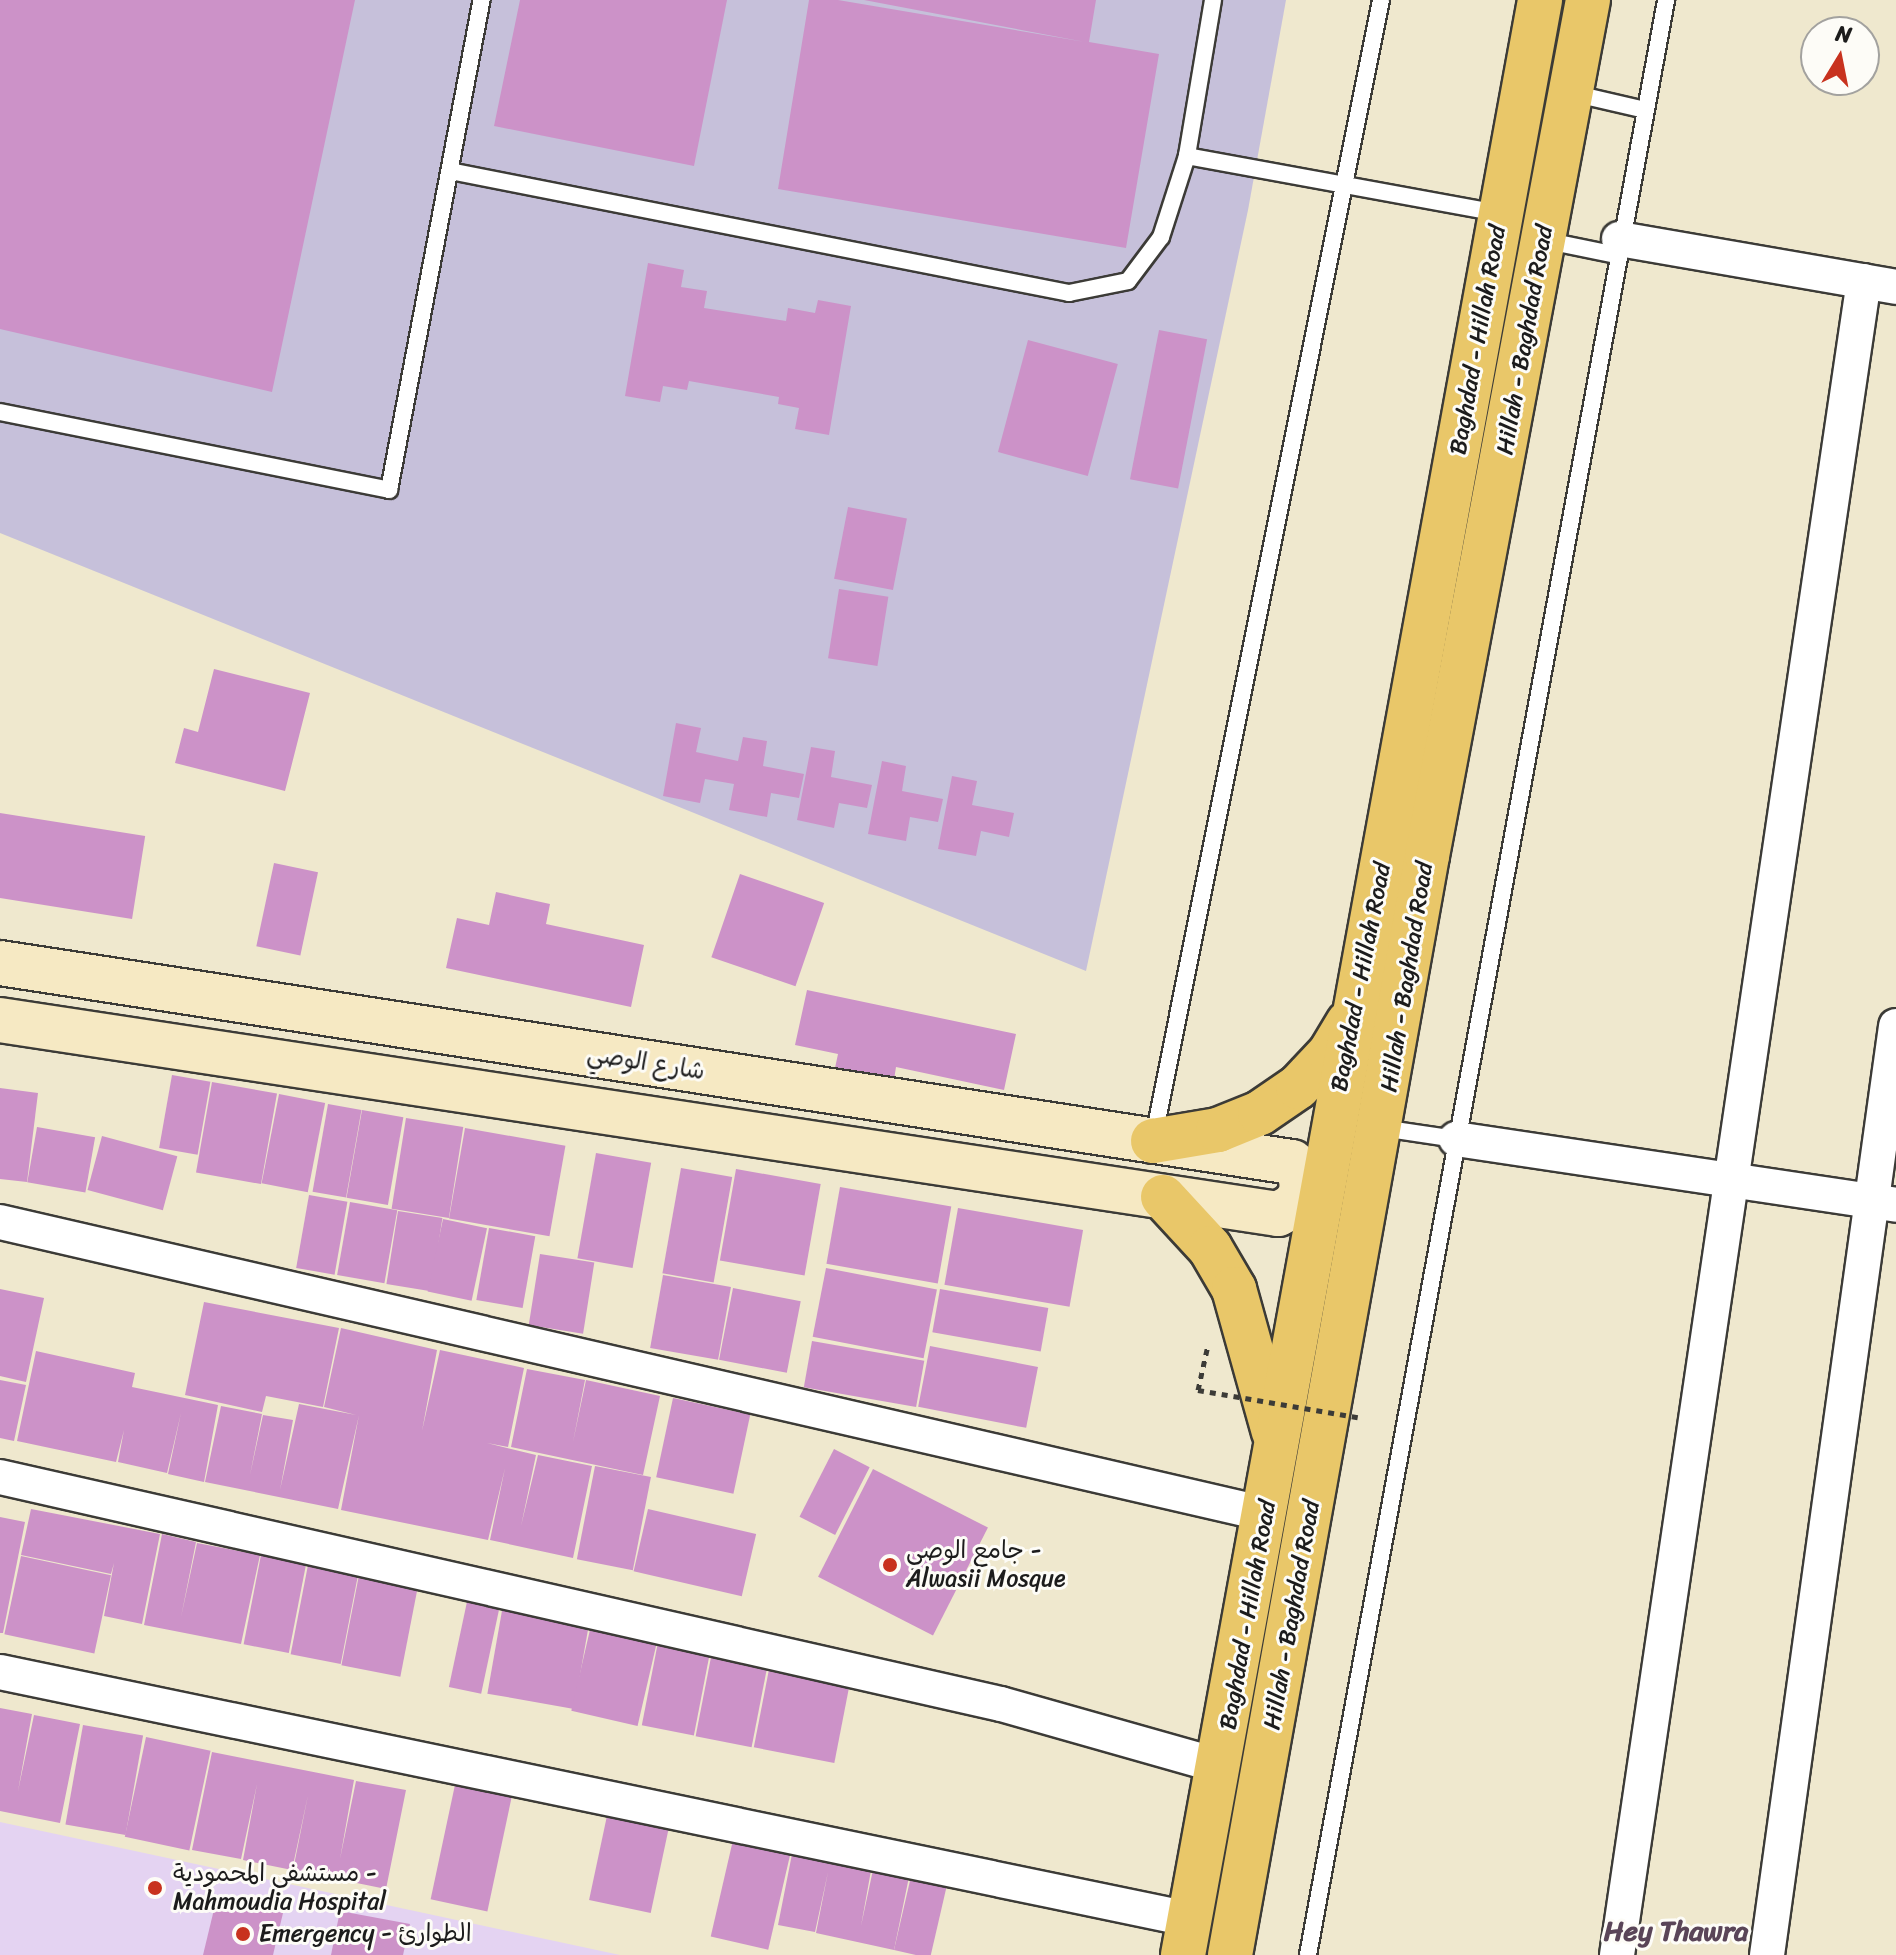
<!DOCTYPE html>
<meta charset="utf-8">
<style>
body{margin:0}
#map{position:relative;width:1896px;height:1955px;overflow:hidden;background:#efe8ce;font-family:Sriracha,"Playpen Sans Arabic",sans-serif}
div>[style]{position:absolute}
.built>*{inset:0;background:#e4d3f2}
.industrial>*{inset:0;background:#c6c0da}
.building>*{inset:0;background:#cc92c8;transform-origin:0 0}
.path>*{height:5px;margin-top:-2.5px;transform-origin:0;background:repeating-linear-gradient(90deg,#3c3b37 0 6px,transparent 0 12px)}
.roads{filter:drop-shadow(2px 0 #3c3b37) drop-shadow(-2px 0 #3c3b37) drop-shadow(0 2px #3c3b37) drop-shadow(0 -2px #3c3b37)}
.lane>*{height:16px;margin:-8px;padding:0 8px;transform-origin:8px;border-radius:8px;background:#fff}
.street>*{height:34px;margin:-17px;padding:0 17px;transform-origin:17px;border-radius:17px;background:#fff}
.secondary>*{height:44px;margin:-22px;padding:0 22px;transform-origin:22px;border-radius:22px;background:#f6e9c3}
.primary>*{height:44px;margin:-22px;padding:0 22px;transform-origin:22px;border-radius:22px;background:#e9c769}
.path-bridge>*{height:5px;margin-top:-2.5px;transform-origin:0;background:repeating-linear-gradient(90deg,#3c3b37 0 6px,transparent 0 12px)}
.dots>*{width:22px;height:22px;translate:-50% -50%;box-sizing:border-box;border:4px solid #fdfcf7;border-radius:50%}
span{translate:-50% -50%;white-space:nowrap;text-align:center;line-height:1.15;-webkit-text-stroke:6px #fdfcf7;paint-order:stroke}
.street-label{font-size:24px;color:#1c1c1c}
.poi-label{font-size:24px;color:#1c1c1c}
.left{translate:0 -50%;text-align:left}
.quarter-label{font-size:28px;color:#5a4558;font-weight:700}
.north{position:absolute;left:1800px;top:16px;width:80px;height:80px;box-sizing:border-box;background:#fdfcf7;border:2px solid #a3a29f;border-radius:50%;rotate:10deg;font-size:22px;font-weight:700;line-height:32px;text-align:center;color:#1c1c1c}
.north::after{content:'';display:block;margin:auto;width:28px;height:36px;background:#c8321e;clip-path:polygon(50% 0,100% 100%,50% 72%,0 100%)}
</style>
<div id="map">
<div class="built">
<i style="clip-path:polygon(0 1822px,620px 1955px,0 1955px)"></i>
</div>
<div class="industrial">
<i style="clip-path:polygon(0 0,1286px 0,1248px 210px,1086px 971px,0 533px)"></i>
</div>
<div class="building">
<i style="clip-path:polygon(0 0,355px 0,272px 392px,0 329px)"></i>
<i style="clip-path:polygon(520px 0,727px 0,694px 166px,494px 126px)"></i>
<i style="clip-path:polygon(809px 0,838px 0,1085px 42px,864px 0,1096px 0,1089px 42px,1159px 54px,1126px 248px,778px 189px)"></i>
<i style="clip-path:polygon(648px 263px,684px 270px,681px 287px,707px 291px,704px 308px,786px 321px,788px 308px,815px 313px,818px 300px,851px 306px,829px 435px,795px 429px,799px 408px,778px 404px,779px 397px,689px 381px,687px 390px,663px 386px,660px 402px,625px 396px)"></i>
<i style="left:1159px;top:330px;width:49px;height:152px;rotate:11deg"></i>
<i style="left:1028px;top:340px;width:93px;height:116px;rotate:15deg"></i>
<i style="left:848px;top:507px;width:60px;height:73px;rotate:11deg"></i>
<i style="left:839px;top:589px;width:50px;height:70px;rotate:9deg"></i>
<i style="clip-path:polygon(214px 669px,310px 693px,285px 791px,175px 763px,184px 728px,198px 732px)"></i>
<i style="clip-path:polygon(676px 723px,701px 728px,696px 752px,738px 761px,743px 737px,767px 741px,763px 766px,804px 774px,799px 798px,771px 793px,767px 817px,729px 810px,734px 784px,705px 779px,700px 803px,663px 796px)"></i>
<i style="clip-path:polygon(811px 747px,835px 751px,831px 777px,872px 785px,867px 808px,839px 803px,834px 828px,797px 820px)"></i>
<i style="clip-path:polygon(882px 761px,906px 766px,902px 791px,943px 799px,938px 822px,910px 817px,906px 841px,868px 834px)"></i>
<i style="clip-path:polygon(952px 776px,977px 781px,972px 805px,1014px 813px,1009px 837px,981px 831px,976px 856px,938px 849px)"></i>
<i style="left:0;top:813px;width:147px;height:84px;rotate:9deg"></i>
<i style="left:274px;top:863px;width:45px;height:85px;rotate:12deg"></i>
<i style="left:740px;top:874px;width:89px;height:88px;rotate:19deg"></i>
<i style="clip-path:polygon(496px 892px,550px 904px,546px 924px,644px 945px,631px 1007px,446px 968px,457px 918px,489px 925px)"></i>
<i style="clip-path:polygon(807px 990px,1016px 1034px,1004px 1090px,896px 1067px,894px 1080px,835px 1068px,838px 1054px,795px 1045px)"></i>
<i style="left:172px;top:1075px;width:39px;height:74px;rotate:10deg"></i>
<i style="left:212px;top:1082px;width:66px;height:92px;rotate:10deg"></i>
<i style="clip-path:polygon(0 1088px,38px 1093px,27px 1182px,0 1179px)"></i>
<i style="left:279px;top:1094px;width:47px;height:91px;rotate:11deg"></i>
<i style="left:328px;top:1104px;width:34px;height:89px;rotate:10deg"></i>
<i style="left:362px;top:1110px;width:42px;height:89px;rotate:10deg"></i>
<i style="left:406px;top:1118px;width:58px;height:92px;rotate:9deg"></i>
<i style="left:37px;top:1127px;width:59px;height:56px;rotate:10deg"></i>
<i style="left:465px;top:1128px;width:102px;height:92px;rotate:10deg"></i>
<i style="left:102px;top:1136px;width:78px;height:56px;rotate:15deg"></i>
<i style="left:596px;top:1153px;width:56px;height:107px;rotate:10deg"></i>
<i style="left:681px;top:1168px;width:52px;height:107px;rotate:10deg"></i>
<i style="left:736px;top:1169px;width:86px;height:93px;rotate:10deg"></i>
<i style="left:840px;top:1187px;width:113px;height:78px;rotate:10deg"></i>
<i style="left:309px;top:1195px;width:39px;height:74px;rotate:10deg"></i>
<i style="left:350px;top:1202px;width:48px;height:74px;rotate:10deg"></i>
<i style="left:958px;top:1208px;width:127px;height:78px;rotate:10deg"></i>
<i style="left:398px;top:1211px;width:45px;height:74px;rotate:9deg"></i>
<i style="left:443px;top:1219px;width:45px;height:74px;rotate:12deg"></i>
<i style="left:489px;top:1228px;width:47px;height:73px;rotate:10deg"></i>
<i style="left:540px;top:1254px;width:55px;height:72px;rotate:9deg"></i>
<i style="left:826px;top:1268px;width:113px;height:70px;rotate:11deg"></i>
<i style="left:663px;top:1275px;width:69px;height:74px;rotate:10deg"></i>
<i style="left:733px;top:1288px;width:69px;height:73px;rotate:11deg"></i>
<i style="clip-path:polygon(0 1289px,44px 1298px,26px 1382px,0 1376px)"></i>
<i style="left:940px;top:1289px;width:110px;height:44px;rotate:10deg"></i>
<i style="clip-path:polygon(204px 1302px,339px 1328px,323px 1407px,266px 1396px,262px 1412px,185px 1395px)"></i>
<i style="clip-path:polygon(341px 1328px,437px 1350px,422px 1431px,440px 1350px,524px 1368px,508px 1447px,487px 1443px,536px 1455px,521px 1526px,538px 1455px,592px 1466px,573px 1558px,490px 1540px,505px 1468px,488px 1540px,341px 1510px,359px 1415px,338px 1509px,205px 1482px,221px 1406px,262px 1414px,250px 1475px,263px 1415px,293px 1420px,280px 1490px,299px 1404px,356px 1415px,324px 1407px)"></i>
<i style="left:812px;top:1341px;width:114px;height:47px;rotate:10deg"></i>
<i style="left:930px;top:1346px;width:110px;height:62px;rotate:11deg"></i>
<i style="clip-path:polygon(36px 1351px,135px 1373px,132px 1387px,218px 1405px,204px 1482px,168px 1474px,181px 1413px,167px 1473px,118px 1462px,124px 1430px,116px 1462px,17px 1441px)"></i>
<i style="clip-path:polygon(527px 1369px,585px 1380px,573px 1442px,586px 1380px,660px 1396px,643px 1475px,511px 1447px)"></i>
<i style="clip-path:polygon(0 1380px,26px 1385px,14px 1441px,0 1438px)"></i>
<i style="left:673px;top:1398px;width:79px;height:81px;rotate:12deg"></i>
<i style="left:834px;top:1449px;width:40px;height:76px;rotate:27deg"></i>
<i style="left:595px;top:1466px;width:57px;height:95px;rotate:11deg"></i>
<i style="left:873px;top:1469px;width:129px;height:121px;rotate:27deg"></i>
<i style="clip-path:polygon(31px 1509px,160px 1534px,142px 1624px,104px 1616px,114px 1563px,111px 1574px,21px 1555px)"></i>
<i style="left:648px;top:1509px;width:111px;height:64px;rotate:13deg"></i>
<i style="clip-path:polygon(0 1517px,25px 1522px,3px 1633px,0 1633px)"></i>
<i style="clip-path:polygon(162px 1534px,196px 1542px,181px 1617px,197px 1543px,260px 1555px,241px 1644px,144px 1625px)"></i>
<i style="left:261px;top:1555px;width:46px;height:91px;rotate:11deg"></i>
<i style="left:21px;top:1556px;width:92px;height:80px;rotate:12deg"></i>
<i style="left:308px;top:1565px;width:51px;height:91px;rotate:11deg"></i>
<i style="left:359px;top:1575px;width:60px;height:92px;rotate:11deg"></i>
<i style="left:468px;top:1597px;width:33px;height:92px;rotate:12deg"></i>
<i style="left:503px;top:1605px;width:88px;height:90px;rotate:10deg"></i>
<i style="left:592px;top:1621px;width:68px;height:92px;rotate:13deg"></i>
<i style="left:659px;top:1637px;width:53px;height:90px;rotate:11deg"></i>
<i style="left:713px;top:1647px;width:57px;height:91px;rotate:11deg"></i>
<i style="left:771px;top:1659px;width:82px;height:90px;rotate:11deg"></i>
<i style="clip-path:polygon(0 1708px,32px 1714px,18px 1791px,34px 1715px,80px 1724px,60px 1823px,0 1811px)"></i>
<i style="left:83px;top:1725px;width:61px;height:101px;rotate:10deg"></i>
<i style="left:146px;top:1737px;width:66px;height:102px;rotate:12deg"></i>
<i style="clip-path:polygon(212px 1752px,354px 1780px,340px 1859px,356px 1781px,406px 1790px,386px 1889px,293px 1870px,308px 1795px,292px 1870px,243px 1860px,257px 1784px,241px 1859px,192px 1850px)"></i>
<i style="left:456px;top:1780px;width:58px;height:122px;rotate:12deg"></i>
<i style="left:608px;top:1811px;width:63px;height:91px;rotate:12deg"></i>
<i style="left:733px;top:1840px;width:59px;height:99px;rotate:13deg"></i>
<i style="clip-path:polygon(793px 1849px,872px 1865px,861px 1926px,874px 1865px,910px 1872px,894px 1950px,816px 1933px,828px 1872px,815px 1932px,778px 1925px)"></i>
<i style="left:912px;top:1872px;width:37px;height:80px;rotate:13deg"></i>
<i style="clip-path:polygon(217px 1897px,283px 1913px,273px 1955px,203px 1955px)"></i>
<i style="clip-path:polygon(340px 1911px,410px 1924px,403px 1955px,331px 1955px)"></i>
</div>
<div class="path">
<i style="left:1198px;top:1390px;width:46px;rotate:-77.5deg"></i>
</div>
<div class="roads">
<div class="lane">
<i style="left:1213px;top:0;width:158px;rotate:99.5deg"></i>
<i style="left:1187px;top:156px;width:316px;rotate:10.4deg"></i>
<i style="left:1572px;top:93px;width:75px;rotate:13.1deg"></i>
<i style="left:450px;top:171px;width:631px;rotate:11.15deg"></i>
<i style="left:1069px;top:293px;width:60px;rotate:-11.5deg"></i>
<i style="left:1128px;top:281px;width:55px;rotate:-53.1deg"></i>
<i style="left:1161px;top:237px;width:85px;rotate:-72.2deg"></i>
<i style="left:1543px;top:240px;width:75px;rotate:11.6deg"></i>
<i style="left:0;top:412px;width:397px;rotate:11.3deg"></i>
<i style="left:389px;top:490px;width:499px;rotate:-79.3deg"></i>
<i style="left:1382px;top:1128px;width:75px;rotate:8.5deg"></i>
<i style="left:1154px;top:1136px;width:1158px;rotate:-78.7deg"></i>
<i style="left:1308px;top:1955px;width:1988px;rotate:-79.62deg"></i>
</div>
<div class="street">
<i style="left:1619px;top:239px;width:281px;rotate:9.8deg"></i>
<i style="left:1456px;top:1139px;width:445px;rotate:8.5deg"></i>
<i style="left:0;top:1222px;width:1299px;rotate:12.99deg"></i>
<i style="left:0;top:1477px;width:1026px;rotate:12.78deg"></i>
<i style="left:1001px;top:1704px;width:228px;rotate:15.8deg"></i>
<i style="left:0;top:1672px;width:1214px;rotate:11.74deg"></i>
<i style="left:1617px;top:1955px;width:1692px;rotate:-81.61deg"></i>
<i style="left:1767px;top:1955px;width:938px;rotate:-82.09deg"></i>
</div>
<div class="secondary">
<i style="left:0;top:963px;width:1307px;rotate:8.76deg"></i>
<i style="left:1292px;top:1162px;width:17px;rotate:57deg"></i>
<i style="left:1301px;top:1176px;width:17px;rotate:87deg"></i>
<i style="left:1302px;top:1193px;width:16px;rotate:125deg"></i>
<i style="left:1293px;top:1206px;width:17px;rotate:152deg"></i>
<i style="left:1278px;top:1214px;width:1293px;rotate:-171.37deg"></i>
</div>
<div class="primary">
<i style="left:1153px;top:1141px;width:66px;rotate:-9.6deg"></i>
<i style="left:1218px;top:1130px;width:45px;rotate:-22deg"></i>
<i style="left:1260px;top:1113px;width:46px;rotate:-34.4deg"></i>
<i style="left:1298px;top:1087px;width:47px;rotate:-46.7deg"></i>
<i style="left:1330px;top:1053px;width:35px;rotate:-59deg"></i>
<i style="left:1163px;top:1197px;width:69px;rotate:47.3deg"></i>
<i style="left:1210px;top:1248px;width:48px;rotate:59.7deg"></i>
<i style="left:1234px;top:1289px;width:148px;rotate:74.4deg"></i>
<i style="left:1183px;top:1955px;width:1987px;rotate:-79.65deg"></i>
<i style="left:1230px;top:1955px;width:1117px;rotate:-79.84deg"></i>
<i style="left:1427px;top:856px;width:871px;rotate:-79.35deg"></i>
</div>
</div>
<div class="path-bridge">
<i style="left:1198px;top:1390px;width:165px;rotate:9.7deg"></i>
</div>
<div class="dots">
<i style="left:890px;top:1565px;background:#c8321e"></i>
<i style="left:155px;top:1888px;background:#c8321e"></i>
<i style="left:243px;top:1934px;background:#c8321e"></i>
</div>
<div class="street-label">
<span style="left:1478px;top:340px;rotate:-80deg">Baghdad - Hillah Road</span>
<span style="left:1525px;top:340px;rotate:-80deg">Hillah - Baghdad Road</span>
<span style="left:1361px;top:977px;rotate:-79deg">Baghdad - Hillah Road</span>
<span style="left:1407px;top:977px;rotate:-81deg">Hillah - Baghdad Road</span>
<span style="left:646px;top:1063px;rotate:9deg">شارع الوصي</span>
<span style="left:1248px;top:1615px;rotate:-80deg">Baghdad - Hillah Road</span>
<span style="left:1292px;top:1615px;rotate:-80deg">Hillah - Baghdad Road</span>
</div>
<div class="poi-label">
<span class="left" style="left:906px;top:1565px">جامع الوصي -<br>Alwasii Mosque</span>
<span class="left" style="left:173px;top:1888px">مستشفى المحمودية -<br>Mahmoudia Hospital</span>
<span class="left" style="left:259px;top:1934px">Emergency - الطوارئ</span>
</div>
<div class="quarter-label">
<span style="left:1676px;top:1931px">Hey Thawra</span>
</div>
<div class="north">N</div>
</div>
